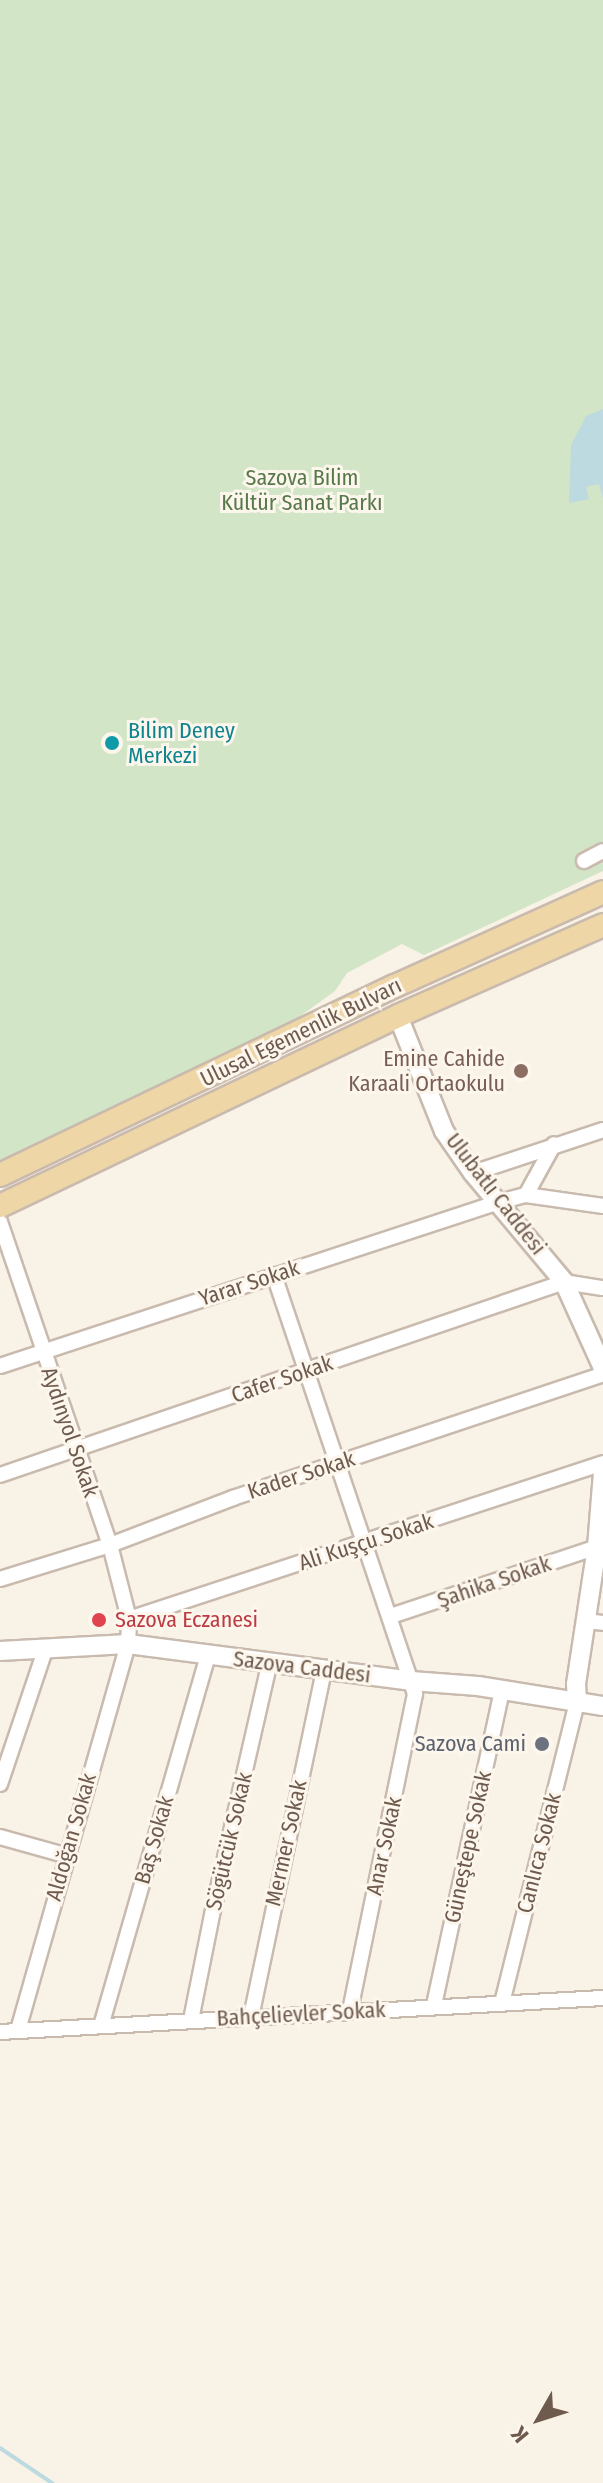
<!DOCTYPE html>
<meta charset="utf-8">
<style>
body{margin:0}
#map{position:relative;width:603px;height:2483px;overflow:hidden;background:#f9f2e6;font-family:"Fira Sans Condensed",sans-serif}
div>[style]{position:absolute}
.green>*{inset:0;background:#d2e5c6}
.water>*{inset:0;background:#bddae0}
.stream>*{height:4px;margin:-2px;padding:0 2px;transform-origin:2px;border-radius:2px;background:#bddae0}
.roads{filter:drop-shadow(2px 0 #c9baae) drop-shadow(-2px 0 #c9baae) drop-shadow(0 2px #c9baae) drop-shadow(0 -2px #c9baae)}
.minor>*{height:14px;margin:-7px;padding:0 7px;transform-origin:7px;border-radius:7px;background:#fff}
.tertiary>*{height:18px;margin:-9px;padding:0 9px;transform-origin:9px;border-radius:9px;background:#fff}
.primary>*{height:22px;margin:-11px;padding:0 11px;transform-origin:11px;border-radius:11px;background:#efd6a7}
.dots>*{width:22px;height:22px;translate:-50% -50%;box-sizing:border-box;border:4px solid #fcf6ec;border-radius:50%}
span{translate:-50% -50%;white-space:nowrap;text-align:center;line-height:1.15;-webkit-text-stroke:6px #fcf6ec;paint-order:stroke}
.park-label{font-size:22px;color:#57794b}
.culture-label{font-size:22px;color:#0d838f}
.left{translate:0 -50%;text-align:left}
.street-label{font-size:22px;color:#6f5b4e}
.education-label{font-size:22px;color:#785e54}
.right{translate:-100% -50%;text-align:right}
.health-label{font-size:22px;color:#be3a42}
.worship-label{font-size:22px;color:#5b616d}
.north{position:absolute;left:499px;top:2379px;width:80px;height:80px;-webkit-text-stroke:6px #fcf6ec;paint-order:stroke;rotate:231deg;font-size:22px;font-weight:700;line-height:32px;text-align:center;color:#6f5b4e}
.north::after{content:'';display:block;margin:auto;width:28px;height:36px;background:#6f5b4e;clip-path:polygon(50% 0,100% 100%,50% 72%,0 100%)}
</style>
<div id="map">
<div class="green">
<i style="clip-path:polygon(0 0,603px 0,603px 871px,424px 955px,402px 944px,347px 973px,335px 991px,292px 1022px,0 1160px)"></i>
</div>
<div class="water">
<i style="clip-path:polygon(603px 409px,603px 498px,599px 484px,586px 487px,589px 499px,569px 503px,571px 445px,586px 416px)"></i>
</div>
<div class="stream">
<i style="left:0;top:2448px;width:63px;rotate:33.9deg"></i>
</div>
<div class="roads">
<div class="minor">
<i style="left:584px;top:861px;width:21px;rotate:-28deg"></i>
<i style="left:473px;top:1173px;width:137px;rotate:-18.3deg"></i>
<i style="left:526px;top:1195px;width:58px;rotate:-61.2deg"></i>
<i style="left:0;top:1222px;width:341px;rotate:71.2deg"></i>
<i style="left:110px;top:1545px;width:76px;rotate:75.6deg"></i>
<i style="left:129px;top:1619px;width:25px;rotate:92deg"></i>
<i style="left:128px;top:1644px;width:401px;rotate:105.9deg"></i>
<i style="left:274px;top:1275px;width:442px;rotate:71.4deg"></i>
<i style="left:415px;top:1694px;width:324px;rotate:101.6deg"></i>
<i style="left:0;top:1366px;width:525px;rotate:-18.19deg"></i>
<i style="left:499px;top:1202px;width:28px;rotate:-15deg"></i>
<i style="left:526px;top:1195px;width:78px;rotate:8.1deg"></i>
<i style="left:0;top:1475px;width:596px;rotate:-18.89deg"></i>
<i style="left:564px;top:1282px;width:39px;rotate:9deg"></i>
<i style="left:0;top:1579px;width:115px;rotate:-17.2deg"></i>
<i style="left:110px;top:1545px;width:132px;rotate:-20.9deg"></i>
<i style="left:233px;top:1498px;width:390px;rotate:-18.5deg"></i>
<i style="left:391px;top:1616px;width:224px;rotate:-18.5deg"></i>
<i style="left:129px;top:1619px;width:499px;rotate:-18.2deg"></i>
<i style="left:585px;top:1621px;width:18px;rotate:6deg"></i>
<i style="left:0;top:1784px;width:141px;rotate:-71.4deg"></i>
<i style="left:0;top:1837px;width:67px;rotate:15.5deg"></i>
<i style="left:502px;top:2003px;width:310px;rotate:-76deg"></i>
<i style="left:434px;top:2005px;width:322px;rotate:-77.8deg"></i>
<i style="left:251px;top:2017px;width:355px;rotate:-78.1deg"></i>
<i style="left:191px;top:2020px;width:112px;rotate:-78.7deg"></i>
<i style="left:213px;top:1910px;width:254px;rotate:-77.1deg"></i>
<i style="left:101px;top:2026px;width:386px;rotate:-73.9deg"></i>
<i style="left:0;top:2032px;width:604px;rotate:-3.23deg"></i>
</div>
<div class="tertiary">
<i style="left:398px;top:1016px;width:124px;rotate:68.2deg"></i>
<i style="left:444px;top:1131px;width:51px;rotate:55.4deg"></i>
<i style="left:473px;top:1173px;width:142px;rotate:50.1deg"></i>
<i style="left:564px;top:1282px;width:94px;rotate:65.6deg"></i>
<i style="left:0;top:1651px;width:128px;rotate:-3.1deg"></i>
<i style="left:128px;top:1644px;width:285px;rotate:7.4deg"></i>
<i style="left:411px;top:1681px;width:67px;rotate:4.3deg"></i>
<i style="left:478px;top:1686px;width:127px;rotate:9.1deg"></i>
<i style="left:577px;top:1702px;width:18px;rotate:-93deg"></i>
<i style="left:576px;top:1684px;width:139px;rotate:-81.3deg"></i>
<i style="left:597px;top:1547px;width:75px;rotate:-85.4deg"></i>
</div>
<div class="primary">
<i style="left:0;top:1175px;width:438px;rotate:-25.6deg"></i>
<i style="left:395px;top:986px;width:228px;rotate:-24.3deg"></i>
<i style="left:0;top:1206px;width:441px;rotate:-25.5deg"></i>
<i style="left:398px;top:1016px;width:224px;rotate:-23.9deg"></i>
</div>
</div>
<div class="dots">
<i style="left:112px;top:743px;background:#0f9aa8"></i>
<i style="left:521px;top:1071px;background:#8d6e63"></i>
<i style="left:99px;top:1620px;background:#e0444e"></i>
<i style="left:542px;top:1744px;background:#6b7280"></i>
</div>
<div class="park-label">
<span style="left:302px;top:490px">Sazova Bilim<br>Kültür Sanat Parkı</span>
</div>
<div class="culture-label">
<span class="left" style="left:128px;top:743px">Bilim Deney<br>Merkezi</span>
</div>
<div class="street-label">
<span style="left:301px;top:1032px;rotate:-26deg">Ulusal Egemenlik Bulvarı</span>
<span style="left:496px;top:1194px;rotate:52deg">Ulubatlı Caddesi</span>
<span style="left:249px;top:1283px;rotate:-18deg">Yarar Sokak</span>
<span style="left:282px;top:1379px;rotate:-19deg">Cafer Sokak</span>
<span style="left:70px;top:1432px;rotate:71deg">Aydınyol Sokak</span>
<span style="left:301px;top:1475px;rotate:-18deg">Kader Sokak</span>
<span style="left:366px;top:1542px;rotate:-18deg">Ali Kuşçu Sokak</span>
<span style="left:494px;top:1582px;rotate:-19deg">Şahika Sokak</span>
<span style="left:302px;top:1667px;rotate:7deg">Sazova Caddesi</span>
<span style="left:71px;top:1837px;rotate:-74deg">Aldoğan Sokak</span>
<span style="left:154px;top:1840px;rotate:-74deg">Baş Sokak</span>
<span style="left:229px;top:1841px;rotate:-77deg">Sögütcük Sokak</span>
<span style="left:286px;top:1843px;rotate:-78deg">Mermer Sokak</span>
<span style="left:384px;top:1846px;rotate:-78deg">Anar Sokak</span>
<span style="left:468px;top:1847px;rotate:-78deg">Güneştepe Sokak</span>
<span style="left:539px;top:1853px;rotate:-76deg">Canlıca Sokak</span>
<span style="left:301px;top:2014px;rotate:-3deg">Bahçelievler Sokak</span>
</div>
<div class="education-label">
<span class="right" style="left:505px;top:1071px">Emine Cahide<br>Karaali Ortaokulu</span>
</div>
<div class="health-label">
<span class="left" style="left:115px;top:1620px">Sazova Eczanesi</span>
</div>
<div class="worship-label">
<span class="right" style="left:526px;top:1744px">Sazova Cami</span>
</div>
<div class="north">K</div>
</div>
